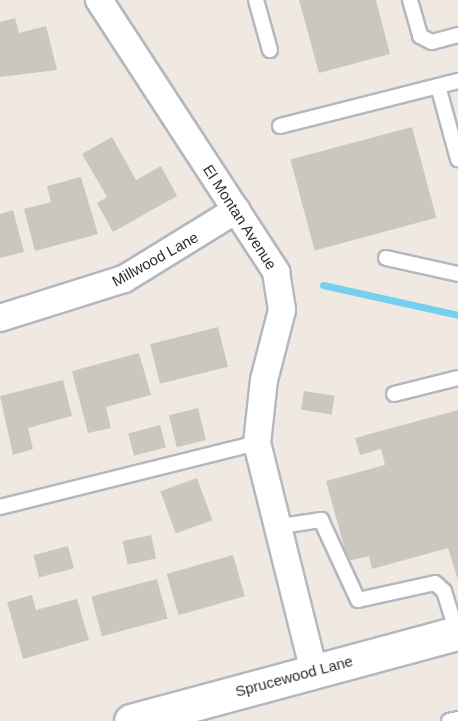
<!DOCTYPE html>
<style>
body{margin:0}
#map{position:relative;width:458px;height:721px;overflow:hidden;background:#efe9e1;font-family:Helvetica,sans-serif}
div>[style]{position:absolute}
.stream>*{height:7px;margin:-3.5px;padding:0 3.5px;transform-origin:3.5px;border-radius:3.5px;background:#75cff0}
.building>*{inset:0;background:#cbc7bf;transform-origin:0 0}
.roads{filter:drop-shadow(2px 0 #b4b7c1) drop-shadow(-2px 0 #b4b7c1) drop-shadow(0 2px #b4b7c1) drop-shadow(0 -2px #b4b7c1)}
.service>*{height:14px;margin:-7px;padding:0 7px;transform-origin:7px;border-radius:7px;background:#fff}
.minor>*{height:26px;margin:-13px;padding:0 13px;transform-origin:13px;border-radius:13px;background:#fff}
.tertiary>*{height:33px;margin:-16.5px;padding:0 16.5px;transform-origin:16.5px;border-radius:16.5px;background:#fff}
span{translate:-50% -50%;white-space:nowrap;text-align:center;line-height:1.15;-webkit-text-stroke:4.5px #fff;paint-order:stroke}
.street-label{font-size:15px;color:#2e2e2e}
</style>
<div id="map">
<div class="stream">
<i style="left:323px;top:285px;width:138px;rotate:12.5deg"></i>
</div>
<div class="building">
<i style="clip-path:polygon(299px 0,376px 0,390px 54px,319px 73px)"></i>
<i style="clip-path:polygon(15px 18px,19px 33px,46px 26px,57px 70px,0 77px,0 22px)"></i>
<i style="left:412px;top:127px;width:94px;height:126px;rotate:75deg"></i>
<i style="clip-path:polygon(112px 137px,136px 180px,161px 166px,177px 196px,113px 232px,97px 203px,107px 197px,82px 154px)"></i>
<i style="clip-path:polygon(81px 177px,98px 234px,35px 251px,24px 209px,51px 202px,47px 186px)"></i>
<i style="clip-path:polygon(13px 210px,24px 252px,0 258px,0 214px)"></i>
<i style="left:218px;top:327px;width:41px;height:70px;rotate:76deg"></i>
<i style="clip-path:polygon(139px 353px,151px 395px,106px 407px,111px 428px,88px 433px,72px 371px)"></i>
<i style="clip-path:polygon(63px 380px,72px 416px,28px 428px,33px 449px,13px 455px,0 396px)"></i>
<i style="left:304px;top:391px;width:31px;height:19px;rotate:9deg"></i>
<i style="left:198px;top:408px;width:33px;height:30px;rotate:76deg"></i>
<i style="clip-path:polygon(458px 410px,458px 580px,448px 548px,372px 569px,369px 556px,348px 561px,326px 481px,385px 465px,381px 449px,360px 455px,355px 438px)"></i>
<i style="left:160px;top:425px;width:23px;height:33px;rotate:75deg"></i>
<i style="left:197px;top:478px;width:45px;height:39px;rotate:70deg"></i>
<i style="left:151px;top:535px;width:24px;height:29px;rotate:78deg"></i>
<i style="left:68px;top:546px;width:23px;height:36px;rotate:75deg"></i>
<i style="left:233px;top:555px;width:43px;height:69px;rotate:74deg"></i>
<i style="left:157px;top:579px;width:41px;height:68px;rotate:75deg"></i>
<i style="clip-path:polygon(32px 595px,36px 610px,77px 599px,89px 640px,23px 659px,7px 602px)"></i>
</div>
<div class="roads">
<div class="service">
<i style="left:256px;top:0;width:52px;rotate:74.4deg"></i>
<i style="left:410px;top:0;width:37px;rotate:74deg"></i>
<i style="left:420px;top:36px;width:13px;rotate:27deg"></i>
<i style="left:432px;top:42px;width:27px;rotate:-15deg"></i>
<i style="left:438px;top:86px;width:76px;rotate:74.7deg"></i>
<i style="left:280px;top:126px;width:184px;rotate:-14.2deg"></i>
<i style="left:386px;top:258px;width:74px;rotate:12.5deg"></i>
<i style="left:394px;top:394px;width:66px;rotate:-14deg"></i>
<i style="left:0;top:507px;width:265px;rotate:-14deg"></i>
<i style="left:275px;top:527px;width:47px;rotate:-8.7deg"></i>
<i style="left:321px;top:520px;width:88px;rotate:65.2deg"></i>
<i style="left:358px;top:600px;width:79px;rotate:-12.4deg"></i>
<i style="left:435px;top:583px;width:12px;rotate:42deg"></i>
<i style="left:444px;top:591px;width:44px;rotate:72.8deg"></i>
<i style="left:449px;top:721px;width:9px;rotate:-13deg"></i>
</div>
<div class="minor">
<i style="left:99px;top:0;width:325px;rotate:56.9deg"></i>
<i style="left:276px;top:272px;width:38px;rotate:81deg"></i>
<i style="left:282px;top:310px;width:72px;rotate:104.4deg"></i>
<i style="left:264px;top:380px;width:63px;rotate:96.3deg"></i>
<i style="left:257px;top:443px;width:235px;rotate:76deg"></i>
<i style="left:0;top:318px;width:130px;rotate:-17.5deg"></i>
<i style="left:124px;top:279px;width:132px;rotate:-31.6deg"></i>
</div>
<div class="tertiary">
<i style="left:131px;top:721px;width:339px;rotate:-15.1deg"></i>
</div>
</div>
<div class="street-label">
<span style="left:240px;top:217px;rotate:57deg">El Montan Avenue</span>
<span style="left:155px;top:259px;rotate:-29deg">Millwood Lane</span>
<span style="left:294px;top:676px;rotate:-15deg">Sprucewood Lane</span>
</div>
</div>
